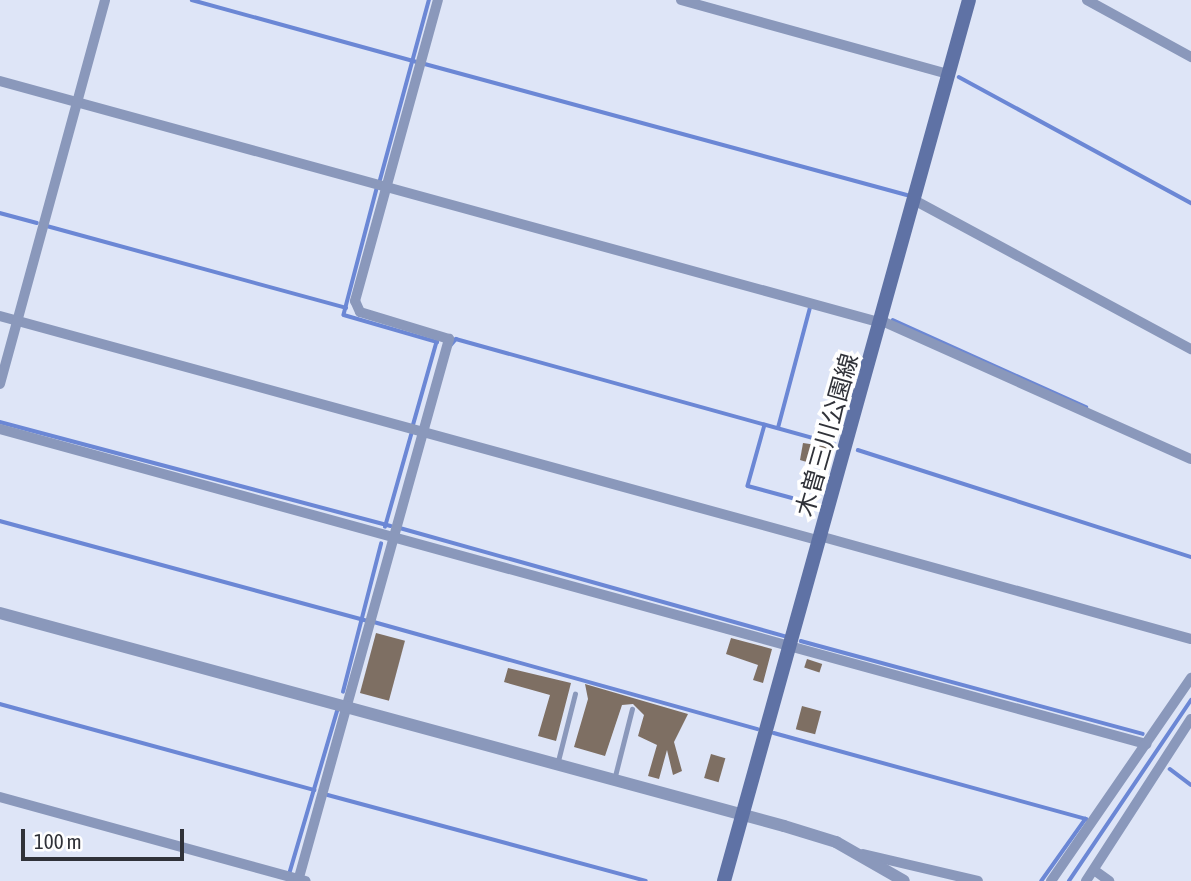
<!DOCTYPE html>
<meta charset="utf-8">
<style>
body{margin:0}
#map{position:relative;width:1191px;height:881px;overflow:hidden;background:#dee5f7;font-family:"Asap Condensed","Noto Sans JP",sans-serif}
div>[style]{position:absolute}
.stream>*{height:3.5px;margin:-1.75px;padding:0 1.75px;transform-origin:1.75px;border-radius:1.75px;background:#6b87d5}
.building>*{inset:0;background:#7e6f63;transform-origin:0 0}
.service>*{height:4.5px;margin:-2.25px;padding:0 2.25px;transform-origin:2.25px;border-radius:2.25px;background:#8a98bb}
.minor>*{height:10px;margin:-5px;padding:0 5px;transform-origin:5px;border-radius:5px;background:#8a98bb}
.tertiary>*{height:12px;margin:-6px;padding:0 6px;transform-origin:6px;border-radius:6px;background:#8a98bb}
.secondary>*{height:14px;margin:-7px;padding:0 7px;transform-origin:7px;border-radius:7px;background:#5f72a5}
span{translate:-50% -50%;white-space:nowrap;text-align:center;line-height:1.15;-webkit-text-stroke:7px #fff;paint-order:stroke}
.street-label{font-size:24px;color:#303239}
.scale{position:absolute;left:21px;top:829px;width:163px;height:32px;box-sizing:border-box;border:4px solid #303239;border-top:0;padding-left:9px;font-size:21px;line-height:24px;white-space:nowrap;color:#303239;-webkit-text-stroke:5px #fff;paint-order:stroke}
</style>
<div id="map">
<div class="stream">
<i style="left:192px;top:0;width:233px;rotate:15.4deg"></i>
<i style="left:425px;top:64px;width:499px;rotate:15.2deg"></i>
<i style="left:959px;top:77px;width:264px;rotate:28.5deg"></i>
<i style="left:380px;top:180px;width:187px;rotate:-74.8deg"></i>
<i style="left:377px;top:189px;width:130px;rotate:104.7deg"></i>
<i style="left:344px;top:315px;width:97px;rotate:16.2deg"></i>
<i style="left:437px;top:342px;width:88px;rotate:105.8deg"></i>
<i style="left:0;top:213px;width:38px;rotate:15deg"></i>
<i style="left:47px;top:226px;width:310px;rotate:15.3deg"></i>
<i style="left:893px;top:320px;width:212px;rotate:24.3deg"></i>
<i style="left:450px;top:346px;width:9px;rotate:-49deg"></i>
<i style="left:456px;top:339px;width:392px;rotate:15.5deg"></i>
<i style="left:0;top:422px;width:404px;rotate:14.9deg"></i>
<i style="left:765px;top:425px;width:63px;rotate:105.6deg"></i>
<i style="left:748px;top:486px;width:73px;rotate:15.2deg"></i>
<i style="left:778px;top:428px;width:124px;rotate:-75.1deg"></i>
<i style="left:858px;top:450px;width:350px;rotate:17.8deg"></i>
<i style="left:0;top:521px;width:378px;rotate:15.2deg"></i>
<i style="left:385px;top:527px;width:96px;rotate:-74.2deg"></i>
<i style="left:400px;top:528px;width:400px;rotate:15.7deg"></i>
<i style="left:374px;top:622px;width:398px;rotate:15.6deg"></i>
<i style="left:801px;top:641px;width:354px;rotate:15.2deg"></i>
<i style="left:343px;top:692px;width:153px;rotate:-75.6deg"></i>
<i style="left:0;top:704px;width:326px;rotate:15.3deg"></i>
<i style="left:774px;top:733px;width:324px;rotate:15.4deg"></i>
<i style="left:1086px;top:819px;width:76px;rotate:125.4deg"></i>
<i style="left:1170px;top:769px;width:26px;rotate:37deg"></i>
<i style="left:328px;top:795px;width:329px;rotate:15.1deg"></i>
<i style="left:290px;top:871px;width:167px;rotate:-73.6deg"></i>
<i style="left:1069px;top:881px;width:218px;rotate:-56deg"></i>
</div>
<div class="building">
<i style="clip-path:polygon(803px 443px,830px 447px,826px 461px,820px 466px,800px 460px)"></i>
<i style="left:376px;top:633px;width:30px;height:62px;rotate:15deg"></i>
<i style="clip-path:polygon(731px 638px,772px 649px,763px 683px,753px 680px,758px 665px,726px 654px)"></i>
<i style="left:807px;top:659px;width:16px;height:9px;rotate:18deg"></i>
<i style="clip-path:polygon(508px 668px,571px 683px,556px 741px,538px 736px,550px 695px,504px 682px)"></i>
<i style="clip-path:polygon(585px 684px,688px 714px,674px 742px,682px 771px,673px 775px,667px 750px,659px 779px,648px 776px,657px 745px,638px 736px,644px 715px,633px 704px,622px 705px,605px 756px,574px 747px,588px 699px)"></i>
<i style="left:802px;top:706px;width:20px;height:24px;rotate:15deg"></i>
<i style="left:711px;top:754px;width:15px;height:25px;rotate:16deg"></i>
</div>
<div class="service">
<i style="left:558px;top:761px;width:69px;rotate:-75.8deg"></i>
<i style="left:614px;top:780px;width:73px;rotate:-75.8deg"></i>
</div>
<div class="minor">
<i style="left:681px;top:0;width:277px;rotate:15.5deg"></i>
<i style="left:1087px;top:0;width:119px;rotate:28.7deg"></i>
<i style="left:0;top:81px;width:915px;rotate:15.34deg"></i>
<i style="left:914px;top:200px;width:315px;rotate:28.3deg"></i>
<i style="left:0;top:316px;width:851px;rotate:15.33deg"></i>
<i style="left:882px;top:321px;width:338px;rotate:24.1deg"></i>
<i style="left:0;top:384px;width:398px;rotate:-74.7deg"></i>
<i style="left:0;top:429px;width:1189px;rotate:15.37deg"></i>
<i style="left:823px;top:537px;width:382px;rotate:15.5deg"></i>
<i style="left:0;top:797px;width:317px;rotate:15.4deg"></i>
<i style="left:863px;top:854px;width:118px;rotate:13.2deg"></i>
<i style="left:1094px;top:870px;width:19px;rotate:36deg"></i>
<i style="left:298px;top:881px;width:563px;rotate:-74.43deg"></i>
<i style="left:449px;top:339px;width:93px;rotate:-163.1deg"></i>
<i style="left:360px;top:312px;width:12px;rotate:-114deg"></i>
<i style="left:355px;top:301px;width:312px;rotate:-74.6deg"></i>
<i style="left:1051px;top:881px;width:247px;rotate:-55.4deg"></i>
<i style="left:1086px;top:881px;width:193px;rotate:-57.1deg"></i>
</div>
<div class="tertiary">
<i style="left:0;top:613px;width:812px;rotate:15.2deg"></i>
<i style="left:784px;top:826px;width:54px;rotate:17.1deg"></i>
<i style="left:836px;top:842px;width:78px;rotate:29.8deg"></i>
</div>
<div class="secondary">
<i style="left:724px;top:881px;width:914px;rotate:-74.46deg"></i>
</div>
<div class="street-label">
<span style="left:827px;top:435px;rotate:-74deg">木曽三川公園線</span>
</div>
<div class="scale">100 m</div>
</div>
